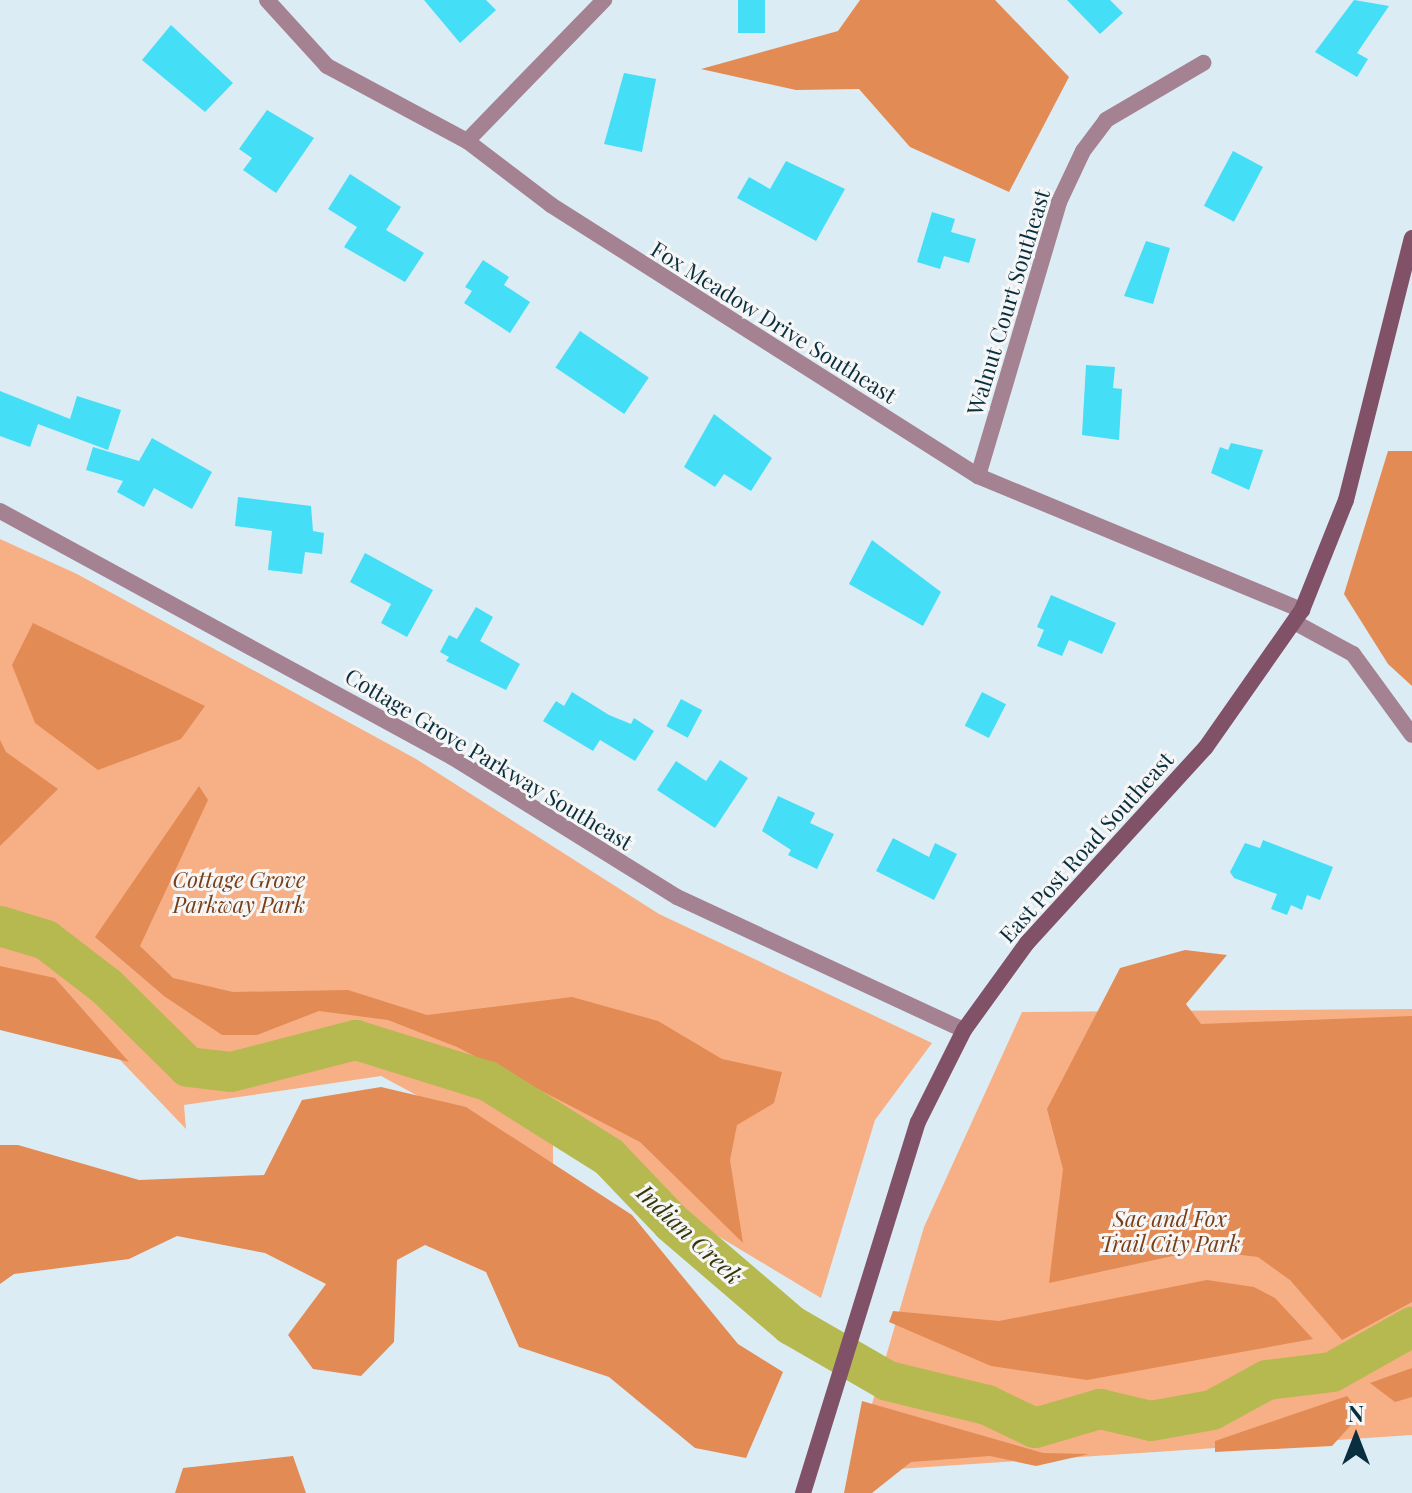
<!DOCTYPE html>
<style>
body{margin:0}
#map{position:relative;width:1412px;height:1493px;overflow:hidden;background:#dcecf4;font-family:"Playfair Display",serif}
div>[style]{position:absolute}
.green>*{inset:0;background:#f7af86}
.forest>*{inset:0;background:#e38b55}
.river>*{height:40px;margin:-20px;padding:0 20px;transform-origin:20px;border-radius:20px;background:#b5b950}
.building>*{inset:0;background:#44def7;transform-origin:0 0}
.minor>*{height:16px;margin:-8px;padding:0 8px;transform-origin:8px;border-radius:8px;background:#a48291}
.secondary>*{height:16px;margin:-8px;padding:0 8px;transform-origin:8px;border-radius:8px;background:#815167}
span{translate:-50% -50%;white-space:nowrap;text-align:center;line-height:1.15;-webkit-text-stroke:6px #f6f6f6;paint-order:stroke}
.street-label{font-size:22px;color:#082f3f}
.park-label{font-size:22px;color:#783e17;font-style:italic}
.water-label{font-size:24px;color:#353609;font-style:italic}
.north{position:absolute;left:1316px;top:1397px;width:80px;height:80px;-webkit-text-stroke:6px #f6f6f6;paint-order:stroke;rotate:0deg;font-size:22px;font-weight:700;line-height:32px;text-align:center;color:#082f3f}
.north::after{content:'';display:block;margin:auto;width:28px;height:36px;background:#082f3f;clip-path:polygon(50% 0,100% 100%,50% 72%,0 100%)}
</style>
<div id="map">
<div class="green">
<i style="clip-path:polygon(0 539px,77px 574px,416px 759px,659px 914px,932px 1043px,875px 1120px,821px 1298px,553px 1137px,553px 1169px,381px 1076px,184px 1105px,186px 1129px,39px 975px,0 972px)"></i>
<i style="clip-path:polygon(1412px 1009px,1412px 1435px,852px 1472px,924px 1227px,1022px 1012px)"></i>
</div>
<div class="forest">
<i style="clip-path:polygon(860px 0,995px 0,1069px 77px,1009px 192px,910px 147px,859px 89px,796px 90px,701px 69px,838px 31px)"></i>
<i style="clip-path:polygon(1388px 451px,1412px 451px,1412px 686px,1388px 664px,1344px 594px)"></i>
<i style="clip-path:polygon(33px 623px,205px 706px,181px 739px,98px 770px,35px 723px,12px 665px)"></i>
<i style="clip-path:polygon(0 740px,6px 752px,58px 789px,0 846px)"></i>
<i style="clip-path:polygon(199px 786px,208px 800px,140px 946px,173px 978px,233px 992px,348px 990px,427px 1015px,572px 997px,658px 1021px,722px 1059px,782px 1072px,774px 1103px,737px 1125px,730px 1160px,743px 1243px,640px 1142px,457px 1047px,388px 1020px,319px 1011px,257px 1035px,222px 1035px,164px 996px,95px 937px)"></i>
<i style="clip-path:polygon(1185px 950px,1227px 955px,1186px 1004px,1201px 1024px,1412px 1016px,1412px 1302px,1342px 1340px,1290px 1280px,1258px 1257px,1200px 1250px,1049px 1283px,1063px 1169px,1047px 1109px,1120px 968px)"></i>
<i style="clip-path:polygon(0 966px,55px 978px,129px 1062px,0 1030px)"></i>
<i style="clip-path:polygon(381px 1087px,466px 1107px,632px 1215px,738px 1344px,783px 1372px,746px 1458px,695px 1448px,609px 1377px,519px 1347px,486px 1272px,425px 1245px,397px 1260px,394px 1342px,361px 1376px,313px 1369px,288px 1335px,326px 1284px,265px 1253px,177px 1236px,129px 1259px,14px 1274px,0 1284px,0 1145px,18px 1145px,139px 1180px,264px 1175px,302px 1100px)"></i>
<i style="clip-path:polygon(1207px 1280px,1254px 1287px,1275px 1298px,1313px 1339px,1087px 1380px,991px 1366px,889px 1322px,893px 1311px,999px 1321px)"></i>
<i style="clip-path:polygon(1412px 1368px,1412px 1397px,1395px 1402px,1370px 1383px)"></i>
<i style="clip-path:polygon(1347px 1396px,1361px 1414px,1332px 1446px,1215px 1452px,1215px 1441px)"></i>
<i style="clip-path:polygon(862px 1401px,1043px 1453px,1089px 1454px,1036px 1466px,990px 1456px,911px 1462px,872px 1493px,844px 1493px)"></i>
<i style="clip-path:polygon(293px 1456px,306px 1493px,175px 1493px,183px 1468px)"></i>
</div>
<div class="river">
<i style="left:0;top:926px;width:48px;rotate:16.9deg"></i>
<i style="left:46px;top:940px;width:76px;rotate:37.5deg"></i>
<i style="left:106px;top:986px;width:115px;rotate:44.6deg"></i>
<i style="left:188px;top:1067px;width:43px;rotate:6.6deg"></i>
<i style="left:231px;top:1072px;width:129px;rotate:-14.4deg"></i>
<i style="left:356px;top:1040px;width:138px;rotate:17.3deg"></i>
<i style="left:488px;top:1081px;width:143px;rotate:32.1deg"></i>
<i style="left:609px;top:1157px;width:91px;rotate:46.3deg"></i>
<i style="left:672px;top:1223px;width:157px;rotate:40.6deg"></i>
<i style="left:791px;top:1325px;width:112px;rotate:30deg"></i>
<i style="left:888px;top:1381px;width:102px;rotate:13.6deg"></i>
<i style="left:987px;top:1405px;width:53px;rotate:25.6deg"></i>
<i style="left:1035px;top:1428px;width:68px;rotate:-16.3deg"></i>
<i style="left:1100px;top:1409px;width:52px;rotate:13.2deg"></i>
<i style="left:1151px;top:1421px;width:62px;rotate:-10.2deg"></i>
<i style="left:1212px;top:1410px;width:63px;rotate:-28.6deg"></i>
<i style="left:1267px;top:1380px;width:65px;rotate:-7deg"></i>
<i style="left:1332px;top:1372px;width:92px;rotate:-29.4deg"></i>
</div>
<div class="building">
<i style="clip-path:polygon(424px 0,486px 0,496px 10px,460px 43px)"></i>
<i style="left:738px;top:0;width:27px;height:33px"></i>
<i style="clip-path:polygon(1067px 0,1110px 0,1123px 13px,1100px 34px)"></i>
<i style="clip-path:polygon(1354px 0,1389px 6px,1357px 53px,1368px 59px,1357px 77px,1315px 52px)"></i>
<i style="clip-path:polygon(171px 25px,233px 83px,205px 112px,142px 60px)"></i>
<i style="clip-path:polygon(624px 73px,656px 79px,642px 152px,604px 144px)"></i>
<i style="clip-path:polygon(267px 110px,314px 138px,276px 193px,243px 170px,252px 158px,239px 149px)"></i>
<i style="left:1233px;top:151px;width:34px;height:62px;rotate:28deg"></i>
<i style="clip-path:polygon(786px 161px,845px 189px,816px 241px,737px 198px,749px 177px,770px 189px)"></i>
<i style="clip-path:polygon(350px 174px,401px 207px,386px 230px,424px 253px,405px 282px,344px 247px,357px 227px,328px 209px)"></i>
<i style="clip-path:polygon(932px 212px,955px 219px,951px 232px,976px 239px,969px 263px,944px 256px,940px 269px,917px 262px)"></i>
<i style="clip-path:polygon(1146px 241px,1170px 248px,1153px 304px,1124px 296px)"></i>
<i style="clip-path:polygon(483px 260px,509px 277px,504px 285px,530px 302px,510px 333px,464px 303px,472px 291px,465px 287px)"></i>
<i style="left:580px;top:331px;width:83px;height:44px;rotate:34deg"></i>
<i style="clip-path:polygon(1086px 365px,1115px 367px,1113px 388px,1122px 389px,1119px 440px,1082px 435px)"></i>
<i style="clip-path:polygon(0 391px,70px 419px,77px 396px,121px 410px,108px 450px,38px 424px,30px 447px,0 436px)"></i>
<i style="clip-path:polygon(714px 414px,772px 458px,751px 491px,724px 474px,715px 487px,684px 467px)"></i>
<i style="clip-path:polygon(152px 438px,212px 472px,192px 509px,154px 488px,144px 507px,117px 492px,123px 481px,86px 470px,93px 447px,139px 461px)"></i>
<i style="clip-path:polygon(1231px 443px,1263px 450px,1249px 490px,1211px 473px,1220px 447px,1228px 450px)"></i>
<i style="clip-path:polygon(238px 497px,311px 506px,313px 531px,324px 533px,322px 554px,305px 552px,302px 574px,268px 570px,272px 531px,235px 526px)"></i>
<i style="clip-path:polygon(872px 540px,941px 592px,923px 626px,849px 584px)"></i>
<i style="clip-path:polygon(365px 553px,433px 590px,407px 637px,381px 623px,391px 604px,350px 582px)"></i>
<i style="clip-path:polygon(1051px 595px,1116px 623px,1102px 654px,1069px 640px,1062px 656px,1037px 646px,1044px 630px,1037px 627px)"></i>
<i style="clip-path:polygon(476px 607px,493px 617px,480px 641px,520px 664px,506px 690px,446px 661px,449px 657px,440px 652px,449px 635px,457px 639px)"></i>
<i style="clip-path:polygon(572px 692px,609px 715px,631px 724px,634px 718px,654px 731px,635px 761px,600px 740px,593px 751px,543px 721px,556px 701px,564px 706px)"></i>
<i style="left:982px;top:692px;width:27px;height:38px;rotate:27deg"></i>
<i style="left:681px;top:699px;width:24px;height:31px;rotate:28deg"></i>
<i style="clip-path:polygon(720px 760px,748px 778px,715px 828px,657px 790px,676px 761px,706px 781px)"></i>
<i style="clip-path:polygon(778px 796px,815px 813px,810px 823px,834px 834px,817px 869px,788px 855px,791px 850px,762px 831px)"></i>
<i style="clip-path:polygon(893px 838px,929px 857px,935px 843px,957px 854px,934px 900px,876px 871px)"></i>
<i style="clip-path:polygon(1263px 840px,1333px 867px,1320px 900px,1307px 895px,1302px 910px,1291px 905px,1287px 915px,1271px 909px,1277px 894px,1234px 878px,1230px 872px,1245px 843px,1260px 848px)"></i>
</div>
<div class="minor">
<i style="left:267px;top:0;width:89px;rotate:47.7deg"></i>
<i style="left:327px;top:66px;width:159px;rotate:28.2deg"></i>
<i style="left:467px;top:141px;width:106px;rotate:37.3deg"></i>
<i style="left:551px;top:205px;width:506px;rotate:32.4deg"></i>
<i style="left:978px;top:476px;width:351px;rotate:22.5deg"></i>
<i style="left:467px;top:141px;width:197px;rotate:-45.8deg"></i>
<i style="left:978px;top:476px;width:286px;rotate:-73.5deg"></i>
<i style="left:1059px;top:202px;width:56px;rotate:-64.8deg"></i>
<i style="left:1083px;top:151px;width:39px;rotate:-53deg"></i>
<i style="left:1106px;top:120px;width:113px;rotate:-30.4deg"></i>
<i style="left:0;top:511px;width:515px;rotate:28.56deg"></i>
<i style="left:452px;top:757px;width:265px;rotate:31.9deg"></i>
<i style="left:677px;top:897px;width:316px;rotate:24.9deg"></i>
<i style="left:1294px;top:622px;width:67px;rotate:28.5deg"></i>
<i style="left:1353px;top:654px;width:100px;rotate:53.9deg"></i>
</div>
<div class="secondary">
<i style="left:803px;top:1493px;width:388px;rotate:-72.8deg"></i>
<i style="left:918px;top:1122px;width:103px;rotate:-63.4deg"></i>
<i style="left:964px;top:1030px;width:107px;rotate:-54.1deg"></i>
<i style="left:1027px;top:943px;width:265px;rotate:-47.6deg"></i>
<i style="left:1206px;top:747px;width:167px;rotate:-55deg"></i>
<i style="left:1302px;top:610px;width:118px;rotate:-68.2deg"></i>
<i style="left:1346px;top:500px;width:270px;rotate:-75.9deg"></i>
</div>
<div class="street-label">
<span style="left:1008px;top:302px;rotate:-73deg">Walnut Court Southeast</span>
<span style="left:774px;top:322px;rotate:32deg">Fox Meadow Drive Southeast</span>
<span style="left:489px;top:759px;rotate:31deg">Cottage Grove Parkway Southeast</span>
<span style="left:1086px;top:847px;rotate:-48deg">East Post Road Southeast</span>
</div>
<div class="park-label">
<span style="left:239px;top:892px">Cottage Grove<br>Parkway Park</span>
<span style="left:1170px;top:1231px">Sac and Fox<br>Trail City Park</span>
</div>
<div class="water-label">
<span style="left:690px;top:1234px;rotate:43deg">Indian Creek</span>
</div>
<div class="north">N</div>
</div>
